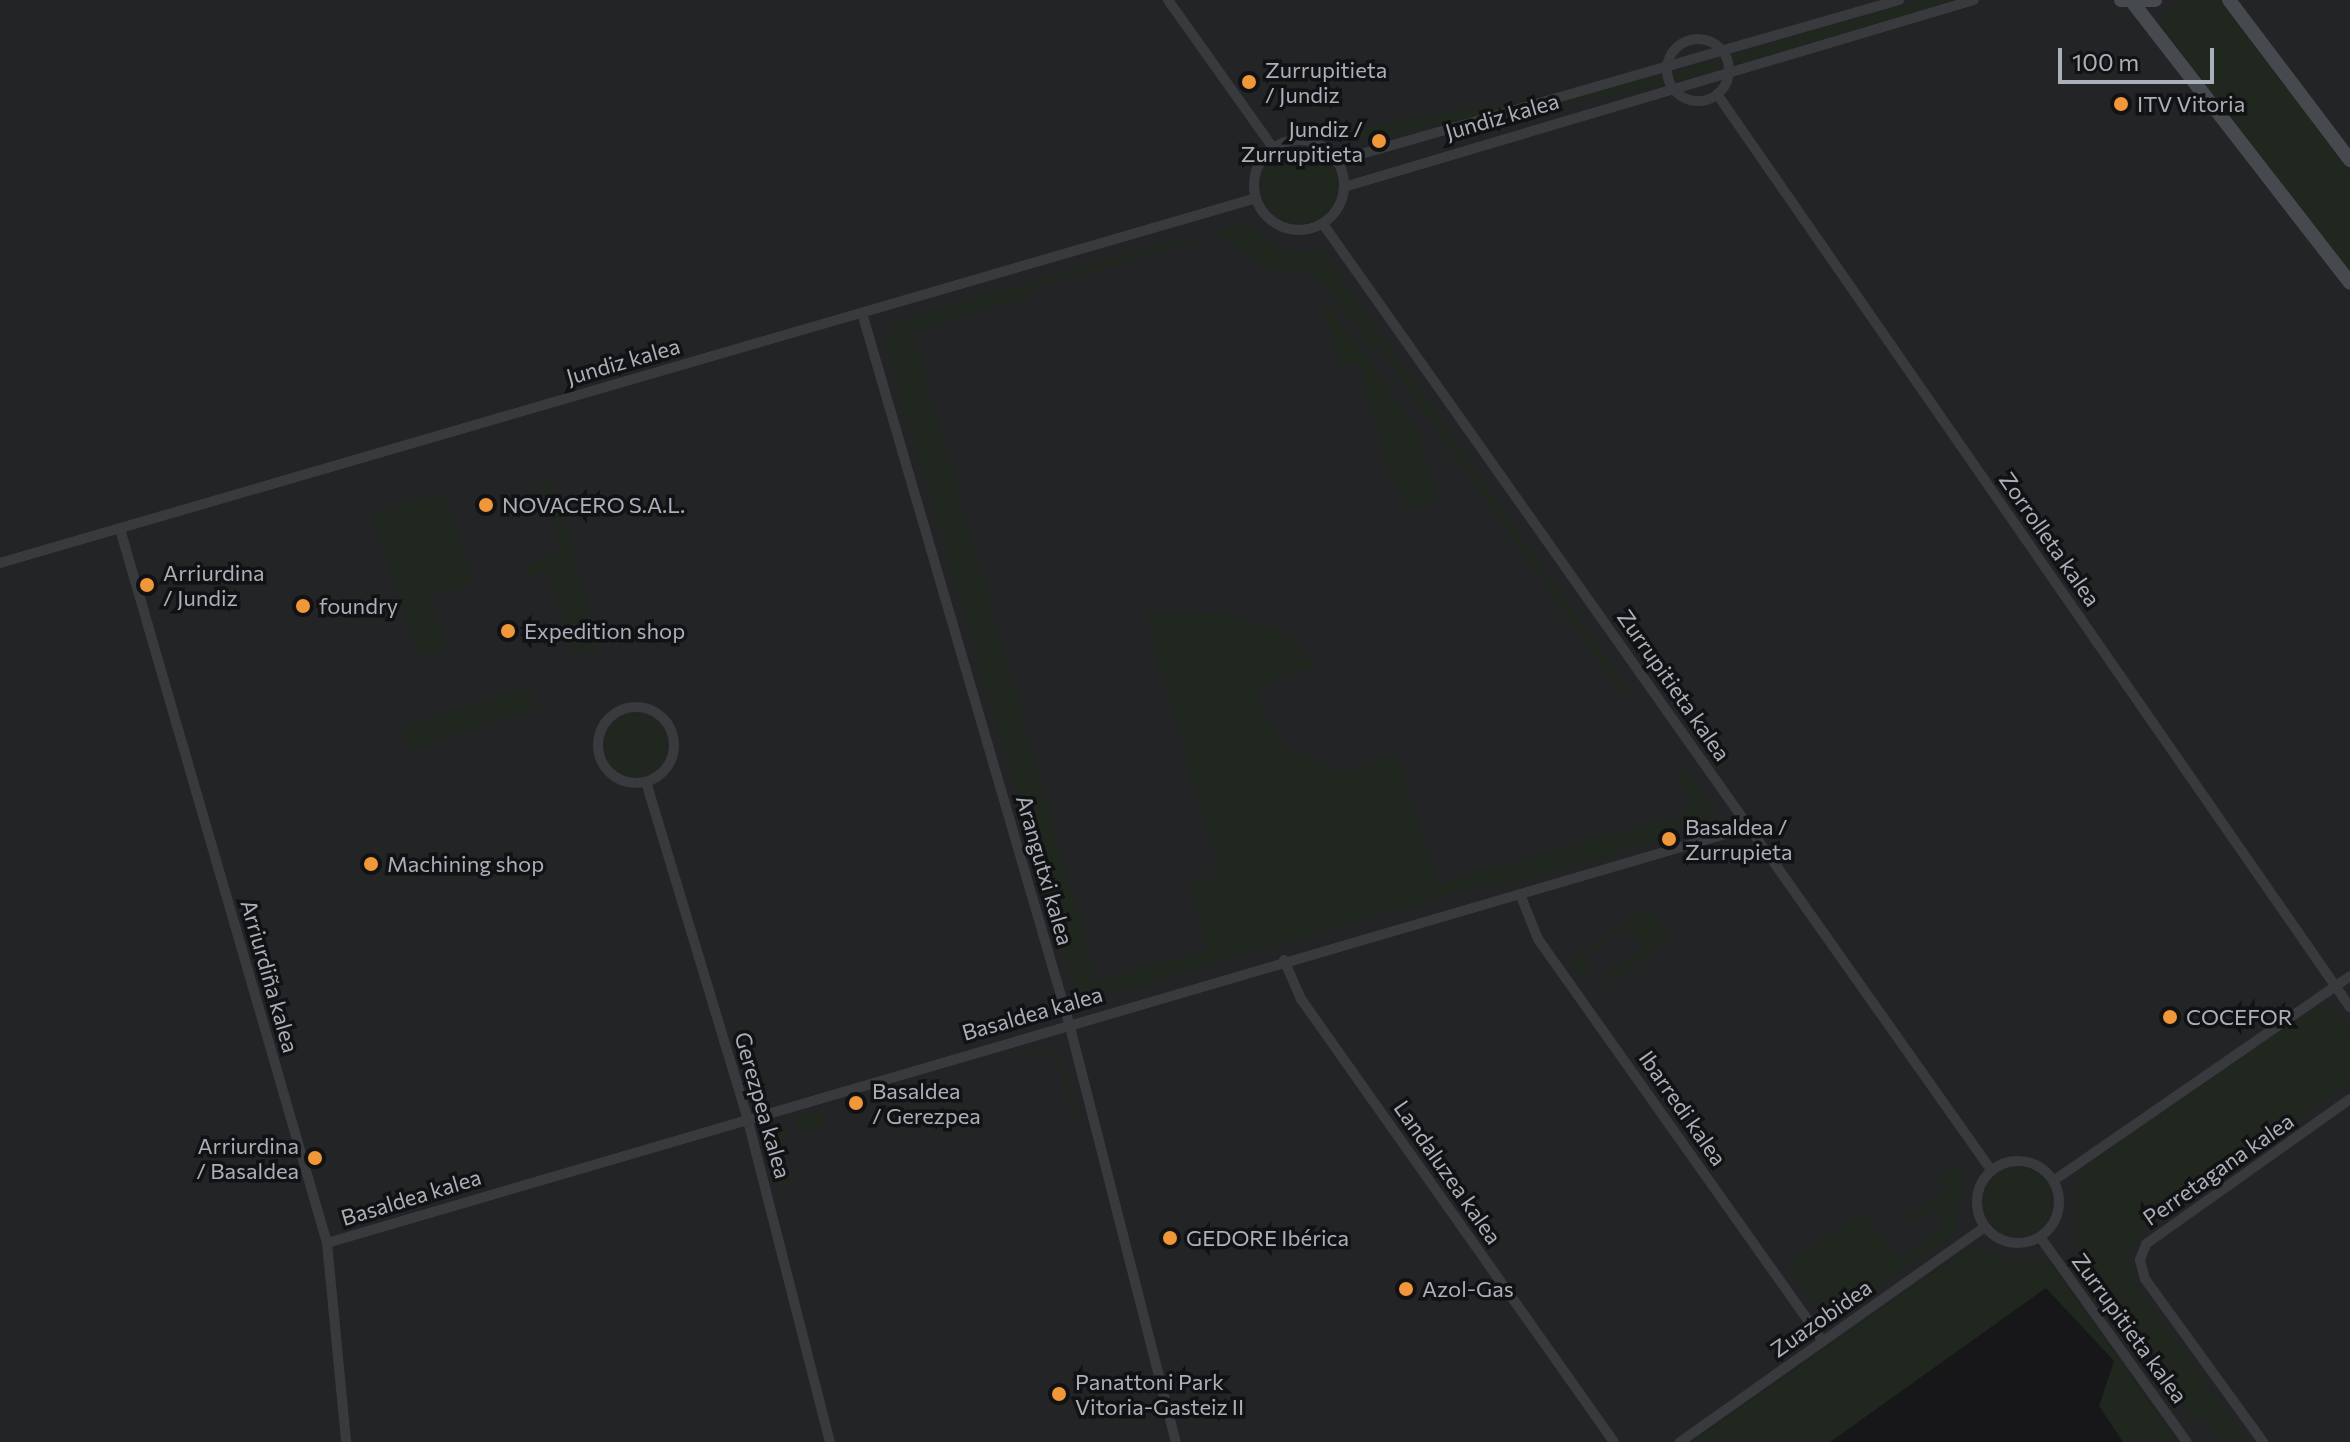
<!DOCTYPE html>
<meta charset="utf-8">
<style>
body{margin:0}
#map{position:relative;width:2350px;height:1442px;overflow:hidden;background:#171719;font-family:Commissioner,sans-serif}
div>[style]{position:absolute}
.built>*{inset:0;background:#232426}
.green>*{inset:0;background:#1f271f;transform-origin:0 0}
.round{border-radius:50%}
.street>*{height:10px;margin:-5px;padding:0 5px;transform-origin:5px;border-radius:5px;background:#383a3e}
.street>.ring{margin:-5px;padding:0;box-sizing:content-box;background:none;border:10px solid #383a3e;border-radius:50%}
.secondary>*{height:14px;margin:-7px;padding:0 7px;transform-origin:7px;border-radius:7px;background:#46494e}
.dots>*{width:22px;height:22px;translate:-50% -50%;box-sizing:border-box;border:4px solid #121214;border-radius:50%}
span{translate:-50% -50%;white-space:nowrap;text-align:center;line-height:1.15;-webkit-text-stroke:7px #121214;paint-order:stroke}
.poi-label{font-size:22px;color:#aab0b9}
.left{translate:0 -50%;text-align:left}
.right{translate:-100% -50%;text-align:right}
.street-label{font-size:22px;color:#aab0b9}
.scale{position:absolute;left:2058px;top:48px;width:156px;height:36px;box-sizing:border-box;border:4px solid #aab0b9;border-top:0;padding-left:10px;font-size:24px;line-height:28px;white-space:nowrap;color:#aab0b9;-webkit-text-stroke:6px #121214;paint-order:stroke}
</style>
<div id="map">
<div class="built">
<i style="clip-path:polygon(0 0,2350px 0,2350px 1442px,2178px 1442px,2049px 1261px,2001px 1261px,1971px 1246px,1691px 1442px,0 1442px)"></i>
</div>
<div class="green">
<i style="clip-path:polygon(1918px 0,1958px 0,1734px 65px,1731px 55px)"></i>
<i style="clip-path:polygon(2184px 0,2220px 0,2350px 172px,2350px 275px,2161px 25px,2160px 14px)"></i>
<i style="clip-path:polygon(1718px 59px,1721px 69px,1678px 82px,1674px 76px,1674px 71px)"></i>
<i style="left:1661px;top:75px;width:11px;height:314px;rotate:80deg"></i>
<i class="round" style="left:1262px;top:147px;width:76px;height:76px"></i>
<i style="clip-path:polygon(1243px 222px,1272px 245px,1296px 252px,1322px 250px,1629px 692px,1622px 694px,1378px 345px,1372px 349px,1322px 281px,1312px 274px,1263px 268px,1217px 232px)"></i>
<i style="clip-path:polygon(1185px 237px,1199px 240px,1034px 288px,1035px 295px,912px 332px,1097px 982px,1208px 949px,1190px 885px,1220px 874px,1146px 616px,1203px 612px,1239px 617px,1277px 630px,1299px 645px,1315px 669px,1296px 670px,1256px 692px,1266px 718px,1287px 747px,1343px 773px,1397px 755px,1438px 884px,1687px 813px,1692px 799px,1679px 778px,1683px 769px,1715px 807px,1714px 823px,1679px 822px,1678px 835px,1495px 888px,1488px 883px,1110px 993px,1087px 995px,1073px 985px,885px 341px,899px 321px)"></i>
<i style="clip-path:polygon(1321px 294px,1417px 429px,1436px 502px,1407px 509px,1399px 482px,1393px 484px,1359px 362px,1341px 366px)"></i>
<i style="clip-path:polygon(552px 482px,599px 648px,575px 658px,549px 570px,528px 578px,526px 565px,561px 552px,540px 485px)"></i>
<i style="clip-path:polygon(444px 493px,474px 582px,429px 597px,446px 649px,419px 654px,373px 515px)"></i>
<i style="left:529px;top:687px;width:22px;height:133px;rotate:72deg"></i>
<i class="round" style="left:604px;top:714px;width:62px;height:62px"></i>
<i style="clip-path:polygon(1647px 907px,1670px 939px,1611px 981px,1606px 975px,1644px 948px,1629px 926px,1583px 959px,1591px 971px,1582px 977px,1571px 961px)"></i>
<i style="clip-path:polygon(2318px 1005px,2331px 1005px,2350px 1033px,2350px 1082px,2141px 1232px,2130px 1252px,2134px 1282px,2248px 1442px,2220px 1442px,2202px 1417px,2191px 1416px,2180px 1401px,2183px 1391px,2077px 1242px,2078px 1171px)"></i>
<i style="clip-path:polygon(1046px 1048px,1065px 1065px,1084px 1139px,1055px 1057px,1041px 1052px,1018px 1058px,1017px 1054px)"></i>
<i style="clip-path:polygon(824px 1109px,824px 1125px,800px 1130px,796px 1117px)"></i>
<i style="clip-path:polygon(785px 1122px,789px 1135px,780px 1139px,791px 1185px,778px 1189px,770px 1152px)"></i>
<i style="clip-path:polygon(1962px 1163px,1956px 1231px,1844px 1309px,1829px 1310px,1810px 1299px,1787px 1266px,1863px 1212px,1898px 1259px,1947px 1224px,1936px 1208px,1912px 1225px,1907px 1218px,1946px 1190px,1939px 1180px)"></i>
<i class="round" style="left:1984px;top:1168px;width:68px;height:68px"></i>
<i style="clip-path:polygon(1971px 1246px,2001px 1261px,2049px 1261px,2178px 1442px,2123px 1442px,2099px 1406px,2114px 1361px,2046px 1288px,1830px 1442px,1691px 1442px)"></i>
</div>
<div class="street">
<i style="left:1168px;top:0;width:183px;rotate:54.6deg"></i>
<i class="ring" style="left:1667px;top:39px;width:52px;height:52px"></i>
<i style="left:1717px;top:94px;width:1111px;rotate:55.27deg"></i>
<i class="ring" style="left:1254px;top:140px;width:80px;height:80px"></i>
<i style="left:1337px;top:161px;width:585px;rotate:-15.99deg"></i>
<i style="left:1344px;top:187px;width:657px;rotate:-16.53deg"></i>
<i style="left:1323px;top:224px;width:1158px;rotate:54.77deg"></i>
<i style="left:862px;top:313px;width:740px;rotate:73.75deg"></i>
<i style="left:1069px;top:1023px;width:432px;rotate:75.7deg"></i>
<i style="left:120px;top:529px;width:743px;rotate:73.83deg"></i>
<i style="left:327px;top:1243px;width:200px;rotate:84.5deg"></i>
<i style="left:0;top:563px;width:1308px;rotate:-16.2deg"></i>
<i class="ring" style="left:598px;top:707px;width:66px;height:66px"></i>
<i style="left:646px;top:782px;width:350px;rotate:73.2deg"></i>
<i style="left:747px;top:1117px;width:335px;rotate:75.7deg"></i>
<i style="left:1520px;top:894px;width:48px;rotate:68.2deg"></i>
<i style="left:1538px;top:939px;width:493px;rotate:54.7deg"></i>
<i style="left:1284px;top:960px;width:43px;rotate:66.4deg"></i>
<i style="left:1301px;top:999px;width:542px;rotate:54.76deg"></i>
<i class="ring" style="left:1977px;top:1161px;width:72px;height:72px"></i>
<i style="left:2053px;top:1181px;width:361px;rotate:-34.6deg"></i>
<i style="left:2040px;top:1237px;width:252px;rotate:54.4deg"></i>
<i style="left:327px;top:1243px;width:1483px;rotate:-16.3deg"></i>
<i style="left:1680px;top:1442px;width:373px;rotate:-35.2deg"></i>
<i style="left:2263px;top:1442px;width:201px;rotate:-125.9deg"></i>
<i style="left:2145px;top:1279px;width:20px;rotate:-105deg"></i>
<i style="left:2140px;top:1260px;width:17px;rotate:-69deg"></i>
<i style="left:2146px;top:1244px;width:250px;rotate:-35.4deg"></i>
</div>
<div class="secondary">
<i style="left:2121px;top:0;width:34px"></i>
<i style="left:2229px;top:0;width:201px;rotate:52.9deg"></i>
<i style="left:2133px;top:3px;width:354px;rotate:52.2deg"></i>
</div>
<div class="dots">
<i style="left:1249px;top:82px;background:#f09739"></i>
<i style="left:2121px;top:104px;background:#f09739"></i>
<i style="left:1379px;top:141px;background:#f09739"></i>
<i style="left:486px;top:505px;background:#f09739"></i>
<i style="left:147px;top:585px;background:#f09739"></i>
<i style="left:303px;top:606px;background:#f09739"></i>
<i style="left:508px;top:631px;background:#f09739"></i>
<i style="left:1669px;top:839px;background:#f09739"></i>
<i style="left:371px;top:864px;background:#f09739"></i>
<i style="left:2170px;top:1017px;background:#f09739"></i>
<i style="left:856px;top:1103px;background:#f09739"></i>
<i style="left:315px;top:1158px;background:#f09739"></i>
<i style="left:1170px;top:1238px;background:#f09739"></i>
<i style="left:1406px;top:1289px;background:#f09739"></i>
<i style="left:1059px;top:1394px;background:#f09739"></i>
</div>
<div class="poi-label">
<span class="left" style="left:1265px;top:82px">Zurrupitieta<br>/ Jundiz</span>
<span class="left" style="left:2137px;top:104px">ITV Vitoria</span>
<span class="right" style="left:1363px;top:141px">Jundiz /<br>Zurrupitieta</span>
<span class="left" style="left:502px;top:505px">NOVACERO S.A.L.</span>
<span class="left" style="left:163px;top:585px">Arriurdina<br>/ Jundiz</span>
<span class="left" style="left:319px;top:606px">foundry</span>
<span class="left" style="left:524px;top:631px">Expedition shop</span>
<span class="left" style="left:1685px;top:839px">Basaldea /<br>Zurrupieta</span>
<span class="left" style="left:387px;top:864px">Machining shop</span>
<span class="left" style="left:2186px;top:1017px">COCEFOR</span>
<span class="left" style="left:872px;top:1103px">Basaldea<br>/ Gerezpea</span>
<span class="right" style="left:299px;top:1158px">Arriurdina<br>/ Basaldea</span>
<span class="left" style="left:1186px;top:1238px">GEDORE Ibérica</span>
<span class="left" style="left:1422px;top:1289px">Azol-Gas</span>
<span class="left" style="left:1075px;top:1394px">Panattoni Park<br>Vitoria-Gasteiz II</span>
</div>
<div class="street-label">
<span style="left:1502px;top:116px;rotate:-16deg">Jundiz kalea</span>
<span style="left:623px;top:361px;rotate:-16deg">Jundiz kalea</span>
<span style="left:2050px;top:539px;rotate:55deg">Zorrolleta kalea</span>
<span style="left:1674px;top:685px;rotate:55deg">Zurrupitieta kalea</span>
<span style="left:1045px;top:870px;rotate:74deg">Arangutxi kalea</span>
<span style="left:270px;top:976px;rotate:74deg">Arriurdiña kalea</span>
<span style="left:1032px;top:1013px;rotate:-16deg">Basaldea kalea</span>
<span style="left:763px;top:1105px;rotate:74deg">Gerezpea kalea</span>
<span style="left:1683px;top:1108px;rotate:55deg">Ibarredi kalea</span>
<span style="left:2218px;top:1169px;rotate:-35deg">Perretagana kalea</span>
<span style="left:1448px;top:1172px;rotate:55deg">Landaluzea kalea</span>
<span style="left:411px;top:1197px;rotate:-17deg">Basaldea kalea</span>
<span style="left:1821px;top:1318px;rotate:-35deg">Zuazobidea</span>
<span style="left:2130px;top:1328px;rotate:54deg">Zurrupitieta kalea</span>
</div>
<div class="scale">100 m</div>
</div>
